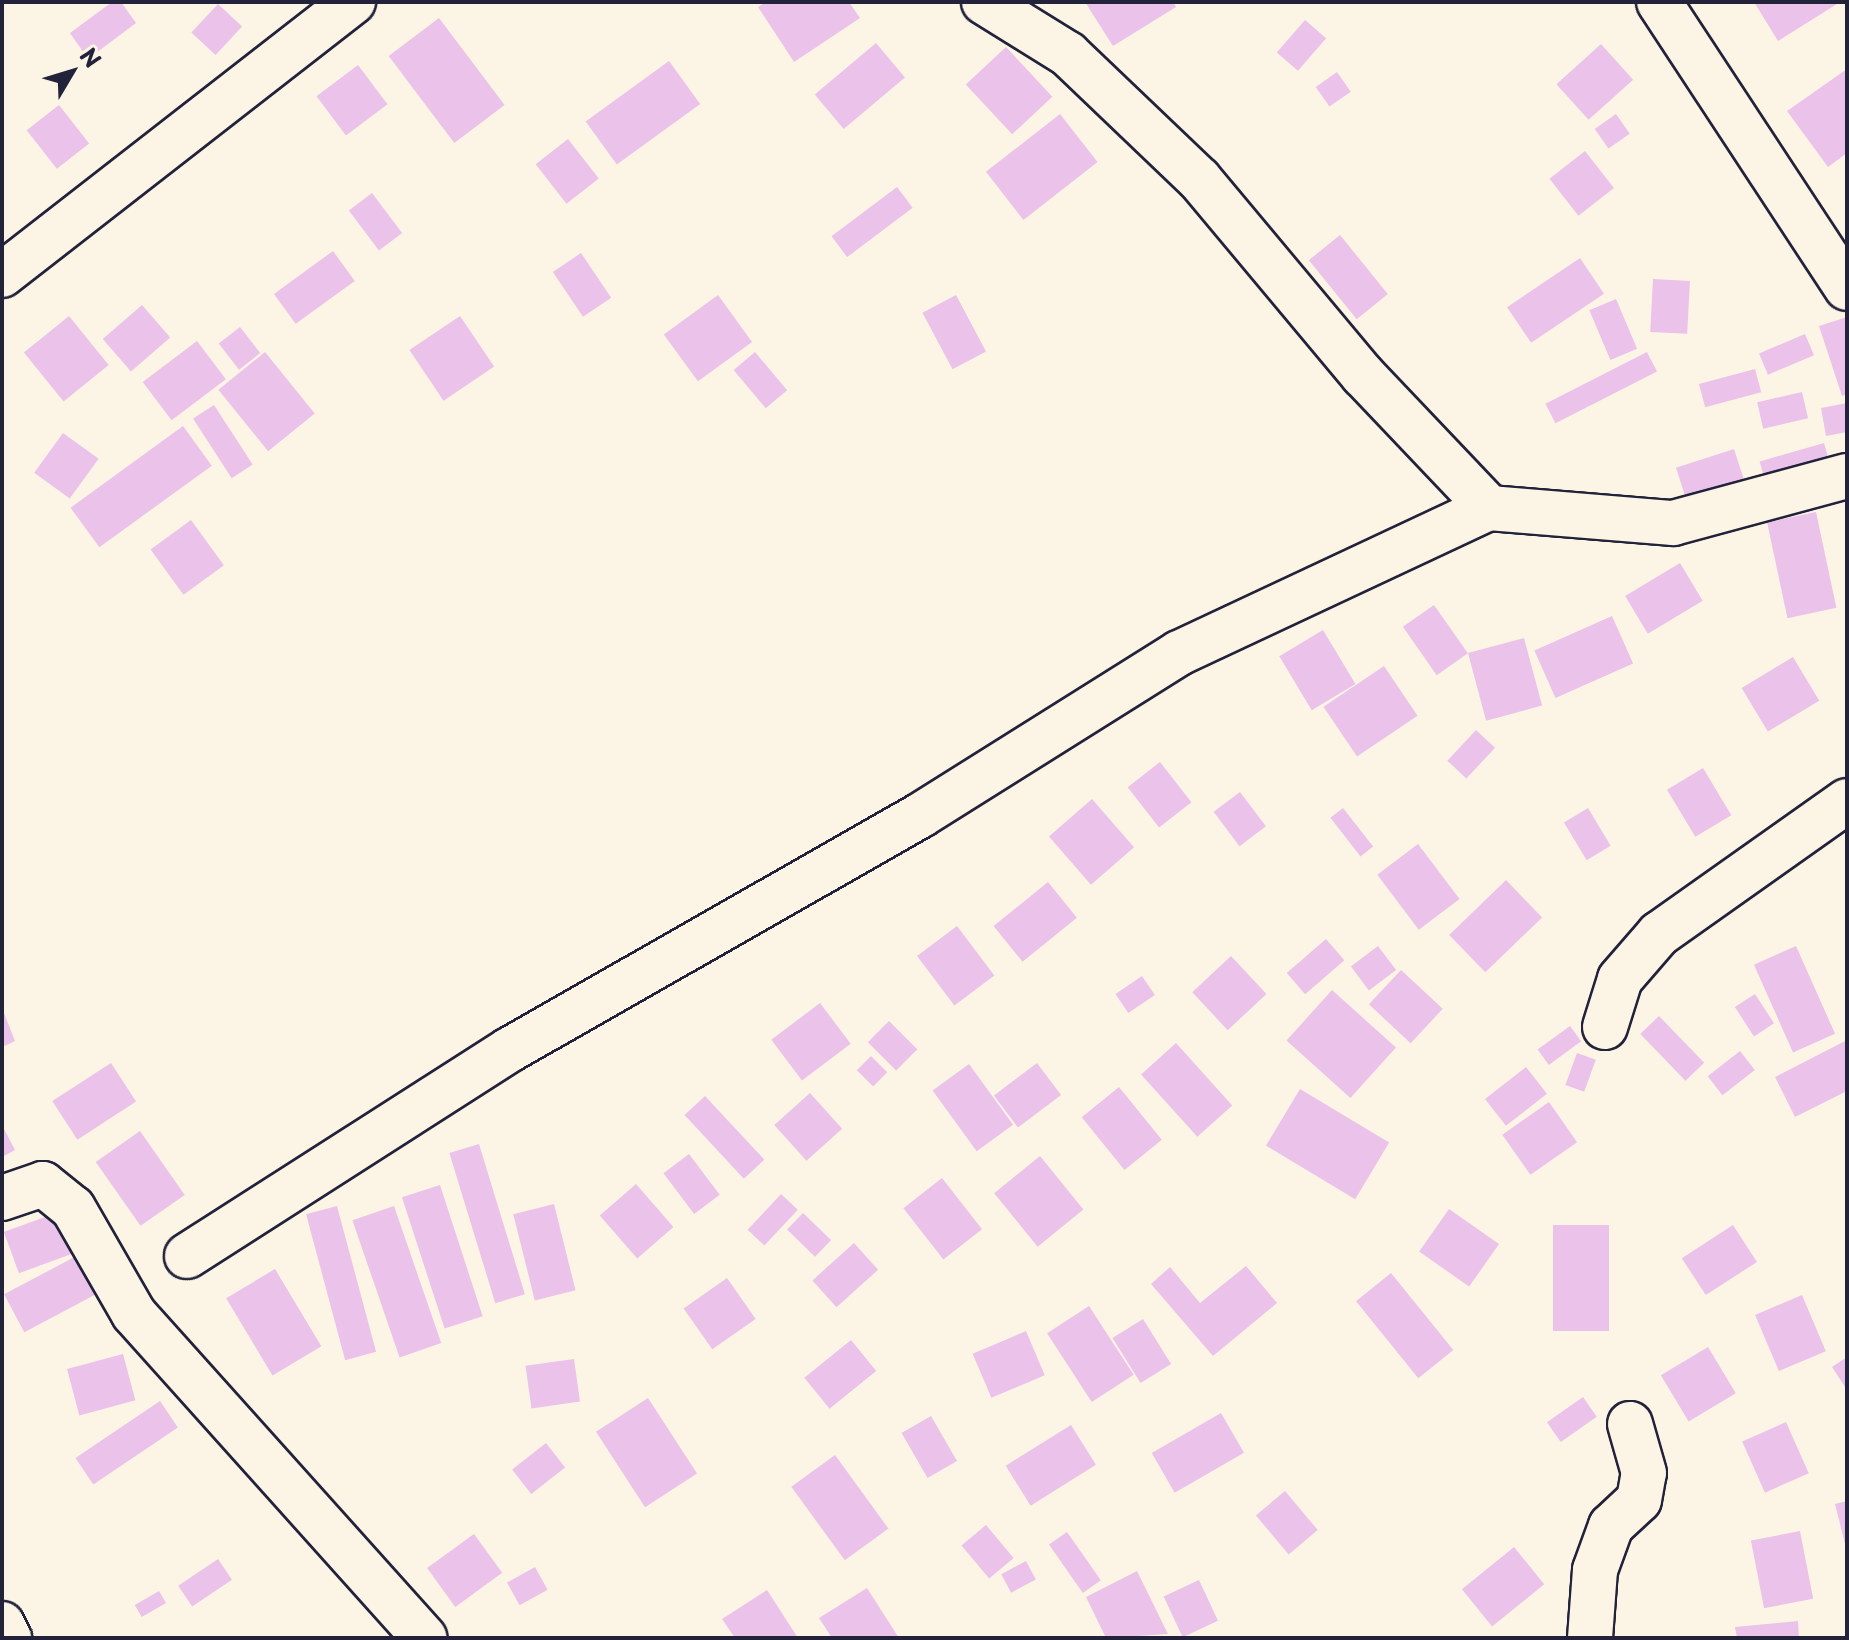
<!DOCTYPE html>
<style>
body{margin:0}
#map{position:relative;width:1849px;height:1640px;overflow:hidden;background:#fcf5e5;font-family:"Playpen Sans",sans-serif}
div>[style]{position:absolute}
.building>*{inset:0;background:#ebc2ea;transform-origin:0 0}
.roads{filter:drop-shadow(2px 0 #22223b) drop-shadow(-2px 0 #22223b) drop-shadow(0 2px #22223b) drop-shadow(0 -2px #22223b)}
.minor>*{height:44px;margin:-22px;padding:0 22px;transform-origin:22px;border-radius:22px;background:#fcf5e5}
span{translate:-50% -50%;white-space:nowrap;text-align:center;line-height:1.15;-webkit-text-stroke:8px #fcf5e5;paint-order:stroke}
.frame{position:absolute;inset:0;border:4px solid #22223b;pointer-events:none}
.north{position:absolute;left:32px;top:32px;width:80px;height:80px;-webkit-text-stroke:6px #fcf5e5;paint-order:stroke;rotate:52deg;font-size:22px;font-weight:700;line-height:32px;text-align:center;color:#22223b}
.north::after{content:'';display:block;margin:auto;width:28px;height:36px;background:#22223b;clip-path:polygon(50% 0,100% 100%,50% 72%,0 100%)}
</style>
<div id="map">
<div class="building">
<i style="clip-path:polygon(112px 2px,121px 2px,136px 23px,88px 59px,70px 33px)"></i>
<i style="clip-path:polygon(766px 2px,849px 2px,860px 18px,794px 62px,758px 7px)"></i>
<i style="clip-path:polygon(1085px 2px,1173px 2px,1176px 7px,1113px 46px)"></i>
<i style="clip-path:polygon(1754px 2px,1835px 2px,1837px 4px,1778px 41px)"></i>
<i style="left:218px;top:4px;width:33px;height:39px;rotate:43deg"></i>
<i style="left:439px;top:18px;width:109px;height:63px;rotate:53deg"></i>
<i style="left:1305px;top:20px;width:28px;height:43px;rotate:41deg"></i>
<i style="left:876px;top:43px;width:45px;height:80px;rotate:50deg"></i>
<i style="left:1601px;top:44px;width:48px;height:60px;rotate:48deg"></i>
<i style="left:1006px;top:47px;width:68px;height:55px;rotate:47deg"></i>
<i style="left:669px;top:61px;width:53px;height:103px;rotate:54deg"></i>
<i style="left:358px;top:65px;width:49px;height:52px;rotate:53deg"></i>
<i style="clip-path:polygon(1847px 69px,1847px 153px,1828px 167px,1787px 111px)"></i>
<i style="left:1337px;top:72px;width:24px;height:26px;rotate:55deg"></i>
<i style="left:59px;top:105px;width:49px;height:41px;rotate:52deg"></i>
<i style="left:1060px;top:114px;width:61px;height:94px;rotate:52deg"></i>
<i style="left:1616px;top:114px;width:24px;height:26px;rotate:55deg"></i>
<i style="left:568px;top:139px;width:50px;height:41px;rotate:52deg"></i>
<i style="left:1585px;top:151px;width:47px;height:45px;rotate:52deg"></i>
<i style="left:897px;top:187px;width:26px;height:82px;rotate:53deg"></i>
<i style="left:372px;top:193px;width:50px;height:29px;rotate:53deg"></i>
<i style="left:1340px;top:235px;width:76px;height:40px;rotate:51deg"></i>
<i style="left:333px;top:251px;width:37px;height:73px;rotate:54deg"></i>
<i style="left:581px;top:253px;width:54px;height:34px;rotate:56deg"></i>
<i style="left:1580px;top:258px;width:43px;height:88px;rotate:56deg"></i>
<i style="left:1653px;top:279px;width:37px;height:53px;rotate:3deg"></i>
<i style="left:718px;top:295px;width:58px;height:67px;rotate:54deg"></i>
<i style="left:956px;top:295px;width:64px;height:38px;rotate:62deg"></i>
<i style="left:1616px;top:299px;width:54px;height:29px;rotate:67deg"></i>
<i style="left:142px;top:305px;width:43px;height:52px;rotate:49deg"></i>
<i style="left:69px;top:316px;width:63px;height:58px;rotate:51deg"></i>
<i style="left:460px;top:316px;width:61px;height:61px;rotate:56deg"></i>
<i style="clip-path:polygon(1847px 317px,1847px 394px,1842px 396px,1819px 326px)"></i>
<i style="left:240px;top:327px;width:33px;height:27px;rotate:52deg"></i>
<i style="left:1805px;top:334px;width:23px;height:50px;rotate:67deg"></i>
<i style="left:197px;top:341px;width:48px;height:68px;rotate:53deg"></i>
<i style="left:265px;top:352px;width:79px;height:60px;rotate:51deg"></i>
<i style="left:755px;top:352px;width:50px;height:28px;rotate:50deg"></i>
<i style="left:1647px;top:352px;width:22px;height:114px;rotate:63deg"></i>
<i style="left:1755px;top:369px;width:24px;height:58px;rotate:75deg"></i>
<i style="left:1802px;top:392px;width:27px;height:46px;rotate:77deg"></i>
<i style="clip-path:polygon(1847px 403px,1847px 432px,1826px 436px,1821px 408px)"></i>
<i style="left:214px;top:405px;width:71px;height:25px;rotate:57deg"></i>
<i style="left:183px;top:426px;width:49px;height:139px;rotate:54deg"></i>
<i style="left:63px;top:433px;width:44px;height:49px;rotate:36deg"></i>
<i style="left:1824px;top:443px;width:18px;height:67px;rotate:74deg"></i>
<i style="left:1734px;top:449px;width:32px;height:61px;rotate:72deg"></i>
<i style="left:1816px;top:512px;width:98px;height:50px;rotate:78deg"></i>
<i style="left:191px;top:520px;width:56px;height:50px;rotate:54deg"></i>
<i style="left:1680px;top:563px;width:44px;height:64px;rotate:59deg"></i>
<i style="left:1434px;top:605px;width:59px;height:38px;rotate:55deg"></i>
<i style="left:1612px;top:616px;width:52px;height:85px;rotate:66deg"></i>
<i style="left:1323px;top:630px;width:63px;height:51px;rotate:59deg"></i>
<i style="left:1524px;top:638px;width:70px;height:58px;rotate:75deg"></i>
<i style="left:1793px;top:657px;width:51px;height:60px;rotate:59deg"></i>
<i style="left:1384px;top:666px;width:60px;height:73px;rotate:56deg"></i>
<i style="left:1476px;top:730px;width:26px;height:42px;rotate:43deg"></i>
<i style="left:1160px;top:762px;width:51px;height:41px;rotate:52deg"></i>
<i style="left:1703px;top:768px;width:55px;height:42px;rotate:59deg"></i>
<i style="left:1240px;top:792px;width:43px;height:33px;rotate:53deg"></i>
<i style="left:1092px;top:799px;width:64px;height:57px;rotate:49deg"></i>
<i style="left:1343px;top:808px;width:49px;height:16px;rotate:52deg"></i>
<i style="left:1588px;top:808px;width:44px;height:28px;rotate:59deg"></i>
<i style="left:1418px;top:844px;width:69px;height:51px;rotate:53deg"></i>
<i style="left:1506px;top:880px;width:52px;height:79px;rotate:46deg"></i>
<i style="left:1048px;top:882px;width:46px;height:70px;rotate:51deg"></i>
<i style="left:957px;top:926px;width:62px;height:50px;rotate:53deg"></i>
<i style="left:1326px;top:939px;width:28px;height:52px;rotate:49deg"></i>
<i style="left:1378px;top:946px;width:30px;height:34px;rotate:53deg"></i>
<i style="left:1796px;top:946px;width:96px;height:46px;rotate:66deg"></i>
<i style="left:1231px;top:956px;width:52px;height:53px;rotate:47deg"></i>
<i style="left:1401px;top:970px;width:57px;height:47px;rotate:43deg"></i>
<i style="left:1142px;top:976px;width:23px;height:32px;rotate:56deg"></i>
<i style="left:1332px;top:990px;width:86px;height:68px;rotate:42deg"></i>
<i style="left:1755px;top:994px;width:35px;height:24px;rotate:57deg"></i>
<i style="left:820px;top:1003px;width:51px;height:61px;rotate:53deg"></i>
<i style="clip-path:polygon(2px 1008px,15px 1041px,2px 1047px)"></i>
<i style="left:1659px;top:1016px;width:65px;height:26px;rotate:46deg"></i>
<i style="left:889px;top:1021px;width:40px;height:30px;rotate:45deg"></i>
<i style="left:1570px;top:1026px;width:19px;height:40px;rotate:54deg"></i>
<i style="clip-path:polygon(1847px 1040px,1847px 1091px,1795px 1117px,1775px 1077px)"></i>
<i style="left:1176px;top:1043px;width:84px;height:47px;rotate:48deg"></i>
<i style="left:1740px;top:1051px;width:24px;height:41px;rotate:52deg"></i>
<i style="left:1577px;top:1053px;width:20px;height:34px;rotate:20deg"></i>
<i style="left:871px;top:1056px;width:23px;height:20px;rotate:45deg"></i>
<i style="left:111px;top:1063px;width:46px;height:70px;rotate:57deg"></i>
<i style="left:1037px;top:1063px;width:40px;height:54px;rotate:53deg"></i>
<i style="left:969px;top:1064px;width:75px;height:45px;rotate:54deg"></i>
<i style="left:1526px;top:1067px;width:34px;height:52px;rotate:52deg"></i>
<i style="left:1119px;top:1087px;width:68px;height:48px;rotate:51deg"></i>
<i style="left:1300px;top:1089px;width:104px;height:66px;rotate:31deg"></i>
<i style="left:810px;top:1093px;width:48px;height:48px;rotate:48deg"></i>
<i style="left:705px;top:1096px;width:87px;height:28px;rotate:47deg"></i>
<i style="left:1549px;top:1102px;width:49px;height:57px;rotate:55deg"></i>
<i style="clip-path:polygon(2px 1125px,15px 1150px,2px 1157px)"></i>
<i style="left:140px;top:1131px;width:78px;height:54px;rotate:55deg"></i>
<i style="left:479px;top:1144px;width:157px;height:31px;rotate:73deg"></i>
<i style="left:689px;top:1154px;width:51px;height:32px;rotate:53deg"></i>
<i style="left:1040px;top:1156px;width:69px;height:59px;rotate:51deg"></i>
<i style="left:942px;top:1178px;width:65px;height:49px;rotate:52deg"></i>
<i style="left:636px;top:1184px;width:57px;height:48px;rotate:49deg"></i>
<i style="left:440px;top:1185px;width:138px;height:40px;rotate:72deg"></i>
<i style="left:781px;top:1194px;width:23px;height:49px;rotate:43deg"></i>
<i style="left:554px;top:1204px;width:89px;height:42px;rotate:76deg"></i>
<i style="left:337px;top:1206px;width:151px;height:32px;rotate:75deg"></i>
<i style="left:394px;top:1206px;width:145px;height:44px;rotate:71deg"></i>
<i style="left:1449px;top:1209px;width:61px;height:52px;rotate:35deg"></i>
<i style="left:64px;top:1210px;width:44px;height:64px;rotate:70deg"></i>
<i style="left:803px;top:1213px;width:39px;height:23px;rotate:44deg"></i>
<i style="left:1553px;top:1225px;width:56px;height:106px"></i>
<i style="left:1733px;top:1225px;width:44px;height:61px;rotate:57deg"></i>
<i style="left:854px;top:1243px;width:36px;height:56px;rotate:48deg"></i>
<i style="left:80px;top:1254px;width:43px;height:86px;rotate:62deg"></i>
<i style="clip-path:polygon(1246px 1266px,1277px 1303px,1213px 1356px,1151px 1284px,1170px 1267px,1200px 1303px)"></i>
<i style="left:275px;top:1269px;width:90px;height:57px;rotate:59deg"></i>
<i style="left:1391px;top:1273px;width:99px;height:45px;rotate:51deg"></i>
<i style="left:727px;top:1278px;width:50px;height:53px;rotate:55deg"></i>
<i style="left:1802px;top:1295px;width:61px;height:51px;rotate:67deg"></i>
<i style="left:1089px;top:1306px;width:82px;height:50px;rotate:57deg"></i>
<i style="left:1143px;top:1319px;width:53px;height:36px;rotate:58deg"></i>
<i style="left:1026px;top:1331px;width:48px;height:58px;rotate:67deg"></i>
<i style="left:851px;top:1340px;width:40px;height:60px;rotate:51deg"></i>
<i style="left:1708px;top:1347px;width:54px;height:55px;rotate:59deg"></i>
<i style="left:123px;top:1354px;width:48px;height:58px;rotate:75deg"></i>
<i style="clip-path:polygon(1847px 1357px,1847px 1390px,1832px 1367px)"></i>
<i style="left:574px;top:1359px;width:43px;height:49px;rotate:82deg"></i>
<i style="left:1583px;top:1397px;width:24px;height:44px;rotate:55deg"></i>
<i style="left:648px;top:1398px;width:90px;height:62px;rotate:57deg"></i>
<i style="left:160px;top:1401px;width:32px;height:102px;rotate:56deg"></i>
<i style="left:1221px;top:1413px;width:46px;height:80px;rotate:60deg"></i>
<i style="left:931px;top:1416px;width:52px;height:34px;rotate:60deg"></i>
<i style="left:1786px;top:1422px;width:56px;height:48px;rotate:66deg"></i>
<i style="left:1071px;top:1425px;width:47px;height:77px;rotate:58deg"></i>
<i style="left:546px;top:1443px;width:31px;height:43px;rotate:52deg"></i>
<i style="left:835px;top:1455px;width:91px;height:54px;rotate:54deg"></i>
<i style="left:1285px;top:1491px;width:51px;height:38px;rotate:50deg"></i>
<i style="clip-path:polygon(1847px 1501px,1847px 1548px,1846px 1548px,1835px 1504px)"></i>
<i style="left:986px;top:1525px;width:43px;height:32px;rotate:50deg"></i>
<i style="left:1800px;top:1531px;width:69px;height:50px;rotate:79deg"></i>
<i style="left:1067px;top:1532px;width:59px;height:22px;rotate:55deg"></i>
<i style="left:474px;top:1534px;width:48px;height:58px;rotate:54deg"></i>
<i style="left:1514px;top:1547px;width:48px;height:67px;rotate:51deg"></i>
<i style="left:218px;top:1559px;width:25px;height:48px;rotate:56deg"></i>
<i style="left:1026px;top:1561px;width:21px;height:28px;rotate:62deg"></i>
<i style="left:535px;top:1567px;width:26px;height:32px;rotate:61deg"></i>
<i style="clip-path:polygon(1137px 1571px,1168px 1634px,1106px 1638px,1086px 1597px)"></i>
<i style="left:1199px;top:1580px;width:45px;height:39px;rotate:65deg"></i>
<i style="clip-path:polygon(867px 1588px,899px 1638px,832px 1638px,819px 1618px)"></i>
<i style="clip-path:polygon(767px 1590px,798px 1638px,735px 1638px,722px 1619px)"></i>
<i style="left:159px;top:1591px;width:14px;height:28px;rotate:60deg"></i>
<i style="clip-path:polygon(1798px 1621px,1799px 1638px,1737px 1638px,1735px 1627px)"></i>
</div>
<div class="roads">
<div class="minor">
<i style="left:984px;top:2px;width:99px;rotate:31.8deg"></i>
<i style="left:1068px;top:54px;width:181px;rotate:43.7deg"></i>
<i style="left:1199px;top:179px;width:256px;rotate:50.1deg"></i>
<i style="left:1363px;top:375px;width:183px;rotate:46.5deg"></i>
<i style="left:1659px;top:2px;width:342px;rotate:56.7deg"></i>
<i style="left:2px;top:275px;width:445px;rotate:-37.9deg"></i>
<i style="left:1605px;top:1027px;width:50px;rotate:-72.6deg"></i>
<i style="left:1620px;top:979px;width:60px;rotate:-49.1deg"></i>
<i style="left:1659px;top:934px;width:230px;rotate:-35.3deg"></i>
<i style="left:2px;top:1198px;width:43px;rotate:-18.9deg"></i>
<i style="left:43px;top:1184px;width:38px;rotate:39deg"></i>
<i style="left:73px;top:1208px;width:122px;rotate:60.1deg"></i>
<i style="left:134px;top:1314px;width:435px;rotate:48.1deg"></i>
<i style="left:187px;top:1256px;width:382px;rotate:-32.6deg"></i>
<i style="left:509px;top:1050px;width:474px;rotate:-29.7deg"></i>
<i style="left:921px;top:815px;width:305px;rotate:-32.1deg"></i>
<i style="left:1179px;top:653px;width:342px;rotate:-25.1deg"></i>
<i style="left:1489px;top:508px;width:185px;rotate:4.7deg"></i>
<i style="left:1673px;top:523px;width:180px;rotate:-15.1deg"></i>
<i style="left:2px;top:1624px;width:16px;rotate:63deg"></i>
<i style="left:1590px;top:1638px;width:68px;rotate:-85.8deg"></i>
<i style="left:1595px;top:1570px;width:47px;rotate:-70deg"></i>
<i style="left:1611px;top:1526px;width:38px;rotate:-43deg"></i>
<i style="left:1639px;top:1500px;width:27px;rotate:-80deg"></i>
<i style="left:1644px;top:1473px;width:51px;rotate:-105.9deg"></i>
</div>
</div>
<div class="frame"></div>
<div class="north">N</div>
</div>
